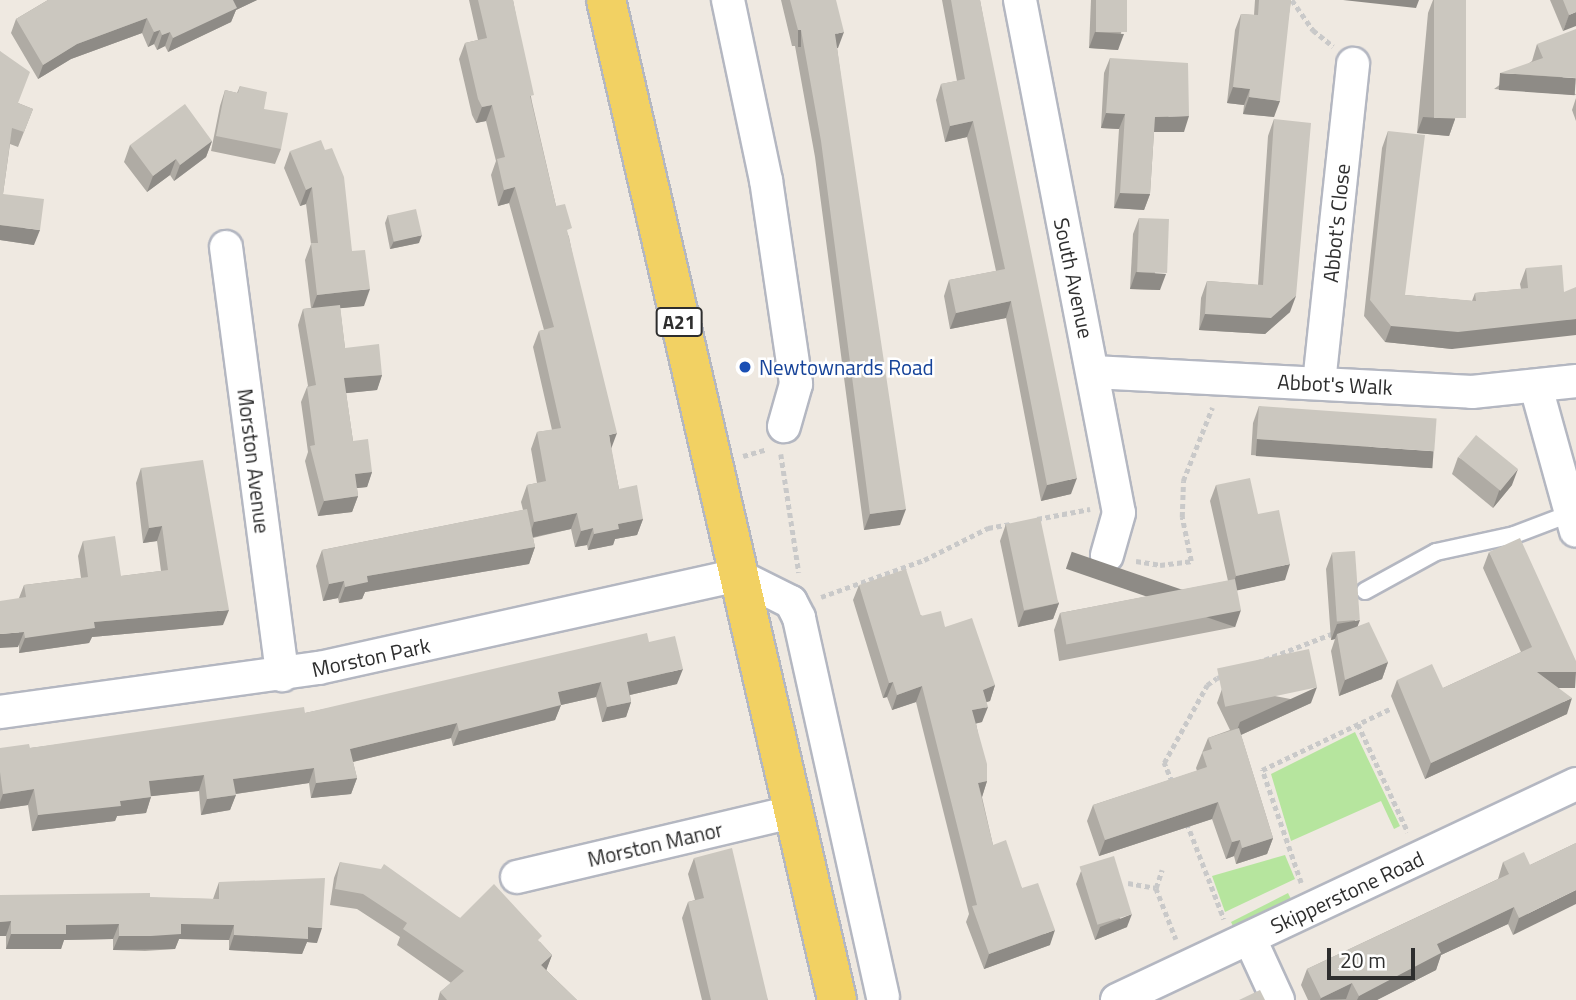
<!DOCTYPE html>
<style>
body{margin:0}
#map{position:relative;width:1576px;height:1000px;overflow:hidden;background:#efe9e1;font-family:"Titillium Web",sans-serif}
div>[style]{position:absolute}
.green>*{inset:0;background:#b6e59e;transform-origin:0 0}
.path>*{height:4.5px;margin-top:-2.25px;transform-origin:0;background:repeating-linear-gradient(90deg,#c9c9c9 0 5px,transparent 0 8.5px)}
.roads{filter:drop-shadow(2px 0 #b4b7c1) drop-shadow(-2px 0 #b4b7c1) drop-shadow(0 2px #b4b7c1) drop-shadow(0 -2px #b4b7c1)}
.lane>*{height:16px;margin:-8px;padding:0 8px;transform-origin:8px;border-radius:8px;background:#fff}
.street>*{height:32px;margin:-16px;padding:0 16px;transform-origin:16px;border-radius:16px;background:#fff}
.primary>*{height:38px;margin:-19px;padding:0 19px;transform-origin:19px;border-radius:19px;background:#f2d163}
.wall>*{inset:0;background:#afaba4}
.shaded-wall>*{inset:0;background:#8e8b86;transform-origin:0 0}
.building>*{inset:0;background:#cbc7bf;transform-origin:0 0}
.dots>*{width:19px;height:19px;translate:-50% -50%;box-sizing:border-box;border:4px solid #fff;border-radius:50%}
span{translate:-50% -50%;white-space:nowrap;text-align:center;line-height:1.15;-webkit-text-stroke:5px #fff;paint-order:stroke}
.shield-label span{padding:2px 5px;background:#fff;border:2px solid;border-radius:5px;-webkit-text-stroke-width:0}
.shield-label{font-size:19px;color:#2e2e2e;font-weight:700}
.street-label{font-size:21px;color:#2e2e2e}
.transit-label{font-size:21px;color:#164399}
.left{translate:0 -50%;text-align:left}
.scale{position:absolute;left:1327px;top:948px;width:88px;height:32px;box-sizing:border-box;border:4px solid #2e2e2e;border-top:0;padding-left:9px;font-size:21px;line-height:24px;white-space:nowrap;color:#2e2e2e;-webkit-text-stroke:5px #fff;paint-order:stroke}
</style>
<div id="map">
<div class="green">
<i style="clip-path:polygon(1355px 732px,1400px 826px,1394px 829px,1381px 801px,1291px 841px,1271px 774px)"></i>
<i style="clip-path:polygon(1285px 855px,1295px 879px,1225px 912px,1212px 876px)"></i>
<i style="left:1288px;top:893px;width:7px;height:64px;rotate:63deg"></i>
</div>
<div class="path">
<i style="left:1292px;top:0;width:37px;rotate:55deg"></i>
<i style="left:1313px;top:30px;width:26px;rotate:39deg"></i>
<i style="left:781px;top:454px;width:120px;rotate:81.4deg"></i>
<i style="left:743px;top:456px;width:25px;rotate:-16deg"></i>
<i style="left:1037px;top:519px;width:54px;rotate:-10.7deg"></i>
<i style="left:1136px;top:561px;width:24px;rotate:9deg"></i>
<i style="left:1160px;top:565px;width:31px;rotate:-7deg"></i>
<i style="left:1191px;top:561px;width:45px;rotate:-101.6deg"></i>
<i style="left:1182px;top:517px;width:36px;rotate:-88deg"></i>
<i style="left:1183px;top:481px;width:79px;rotate:-68.3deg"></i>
<i style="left:821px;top:597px;width:109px;rotate:-19.8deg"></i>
<i style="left:924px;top:560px;width:72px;rotate:-26.6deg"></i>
<i style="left:988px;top:528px;width:23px;rotate:-10deg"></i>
<i style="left:1358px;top:724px;width:119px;rotate:65.2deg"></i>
<i style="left:1172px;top:782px;width:21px;rotate:-113deg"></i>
<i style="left:1164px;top:763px;width:89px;rotate:-61.1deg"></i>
<i style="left:1207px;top:685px;width:12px;rotate:-35deg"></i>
<i style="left:1217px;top:678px;width:125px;rotate:-21deg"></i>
<i style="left:1187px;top:823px;width:103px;rotate:68.9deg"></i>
<i style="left:1128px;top:883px;width:28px;rotate:10deg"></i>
<i style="left:1156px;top:888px;width:19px;rotate:-72deg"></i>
<i style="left:1301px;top:883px;width:120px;rotate:-109deg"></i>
<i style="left:1262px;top:770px;width:142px;rotate:-25.5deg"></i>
<i style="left:1156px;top:888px;width:55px;rotate:68.6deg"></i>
</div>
<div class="roads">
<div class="lane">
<i style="left:1365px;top:591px;width:81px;rotate:-28.8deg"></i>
<i style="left:1436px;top:552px;width:80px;rotate:-12.3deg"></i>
<i style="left:1514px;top:535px;width:59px;rotate:-20.9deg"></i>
</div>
<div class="street">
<i style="left:728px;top:0;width:184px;rotate:78.1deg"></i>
<i style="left:766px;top:180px;width:206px;rotate:81.6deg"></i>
<i style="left:796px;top:384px;width:44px;rotate:105.9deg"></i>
<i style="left:1020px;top:0;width:522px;rotate:79.08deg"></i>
<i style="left:1119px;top:513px;width:44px;rotate:105.9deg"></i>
<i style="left:226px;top:247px;width:432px;rotate:82.5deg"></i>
<i style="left:1093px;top:372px;width:380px;rotate:3deg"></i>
<i style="left:1472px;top:392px;width:105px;rotate:-6deg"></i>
<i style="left:1319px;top:383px;width:321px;rotate:-83.9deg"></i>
<i style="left:1536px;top:387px;width:149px;rotate:74.5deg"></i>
<i style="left:0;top:712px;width:322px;rotate:-7.9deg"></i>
<i style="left:319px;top:668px;width:428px;rotate:-12.5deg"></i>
<i style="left:737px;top:575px;width:60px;rotate:26.6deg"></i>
<i style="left:791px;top:602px;width:18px;rotate:63deg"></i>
<i style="left:799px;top:618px;width:388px;rotate:77.5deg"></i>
<i style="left:517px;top:877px;width:284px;rotate:-13.3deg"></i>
<i style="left:1250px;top:939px;width:67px;rotate:65.3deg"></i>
<i style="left:1117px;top:1000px;width:507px;rotate:-25.2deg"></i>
</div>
<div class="primary">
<i style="left:606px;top:0;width:1026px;rotate:76.99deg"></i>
</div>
</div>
<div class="wall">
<i style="clip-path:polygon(48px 0,257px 0,236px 10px,231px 22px,168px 52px,165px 46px,157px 50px,154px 44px,148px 47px,142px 33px,71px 59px,38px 79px,11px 33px,16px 19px)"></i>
<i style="clip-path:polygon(469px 0,513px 0,532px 102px,556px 206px,569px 237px,619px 489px,643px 519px,637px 535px,615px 539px,613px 545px,588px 550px,587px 545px,575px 547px,571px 529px,533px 538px,535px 547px,529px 564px,365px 592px,362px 599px,339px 603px,338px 598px,323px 601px,316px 566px,322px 550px,523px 510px,521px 502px,527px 485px,537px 483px,531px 449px,537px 432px,552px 430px,533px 347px,539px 331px,544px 330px,509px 203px,498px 206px,491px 175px,496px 161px,486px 121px,476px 123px,472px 115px,459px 59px,465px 43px,478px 40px)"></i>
<i style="clip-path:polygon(781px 0,836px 0,837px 48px,900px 525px,864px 530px,815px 157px,795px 46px,792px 46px)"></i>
<i style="clip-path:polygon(942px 0,980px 0,1071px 494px,1041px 501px,1006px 318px,950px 329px,944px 296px,949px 280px,996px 271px,967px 137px,945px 142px,936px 100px,941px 84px,957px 81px)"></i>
<i style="clip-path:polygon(1091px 0,1127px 0,1118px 50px,1089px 48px)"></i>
<i style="clip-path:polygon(1255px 0,1291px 0,1274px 117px,1243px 114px,1244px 105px,1227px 103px,1235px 30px,1241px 14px,1254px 15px)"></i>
<i style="clip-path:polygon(1433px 0,1466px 0,1455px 119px,1449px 136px,1417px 133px,1428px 13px)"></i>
<i style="clip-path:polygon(1550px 0,1576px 0,1563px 31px)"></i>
<i style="clip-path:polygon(1537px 44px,1576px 95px,1494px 89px,1532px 61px)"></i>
<i style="clip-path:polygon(0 51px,18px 103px,33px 109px,18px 147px,10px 144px,3px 194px,34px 245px,0 240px)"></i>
<i style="clip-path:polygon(1110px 58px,1184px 132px,1154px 132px,1150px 194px,1144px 210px,1114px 208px,1119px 129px,1101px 128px,1104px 73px)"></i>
<i style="clip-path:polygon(240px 86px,264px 109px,281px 149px,275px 164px,211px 151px,220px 106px,225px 90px,237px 93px)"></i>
<i style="clip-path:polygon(1576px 98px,1576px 121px,1572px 110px)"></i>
<i style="clip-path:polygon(1274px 119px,1290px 312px,1265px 334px,1199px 330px,1201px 298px,1207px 281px,1258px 285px,1268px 136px)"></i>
<i style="clip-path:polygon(1388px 131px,1405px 295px,1472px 301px,1475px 293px,1521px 289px,1520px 284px,1526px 268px,1564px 292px,1452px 349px,1385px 342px,1364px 316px,1382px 148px)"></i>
<i style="clip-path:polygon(212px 141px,206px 157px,174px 181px,170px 175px,147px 192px,124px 162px,130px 145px)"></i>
<i style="clip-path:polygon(290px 151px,352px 251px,364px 306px,340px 308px,345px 348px,382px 375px,377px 390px,346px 393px,353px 441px,372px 472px,367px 487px,357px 488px,358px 496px,352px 512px,318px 516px,305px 461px,308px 452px,301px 402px,307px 387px,308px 386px,298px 325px,303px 309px,311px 308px,305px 260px,311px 244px,306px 204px,300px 206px,284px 168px)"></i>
<i style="clip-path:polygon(388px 215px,419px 243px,390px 249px,385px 223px)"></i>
<i style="clip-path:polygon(1139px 218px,1160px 290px,1130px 289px,1133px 234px)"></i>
<i style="clip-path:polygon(1259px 406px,1428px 468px,1251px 455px,1253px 423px)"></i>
<i style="clip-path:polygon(1458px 457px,1512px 485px,1493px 508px,1452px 474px)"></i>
<i style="clip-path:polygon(141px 468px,223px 625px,92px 637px,89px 643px,19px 653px,19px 598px,24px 585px,81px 578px,78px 556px,83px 541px,121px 576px,161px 571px,157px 541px,143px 543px,136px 483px)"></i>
<i style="clip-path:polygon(1216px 485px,1258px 514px,1285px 580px,1237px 590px,1235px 627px,1059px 661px,1054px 630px,1060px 613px,1228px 581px,1210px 501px)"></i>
<i style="clip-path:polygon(1006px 524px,1059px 603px,1053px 619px,1018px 627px,1000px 541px)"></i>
<i style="clip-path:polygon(1489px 552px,1575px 688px,1559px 688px,1567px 714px,1425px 779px,1391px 696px,1397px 680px,1443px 688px,1521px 652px,1483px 568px)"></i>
<i style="clip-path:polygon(1332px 553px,1357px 626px,1388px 662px,1382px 679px,1339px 696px,1331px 651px,1335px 639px,1331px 640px,1326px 569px)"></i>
<i style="clip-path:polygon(859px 585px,945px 627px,995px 685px,990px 701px,986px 702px,982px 722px,976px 723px,987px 781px,982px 797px,993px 845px,1022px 888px,1050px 945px,984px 969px,966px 922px,969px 914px,916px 702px,892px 710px,887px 697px,883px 698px,853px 600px)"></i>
<i style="clip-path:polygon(649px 642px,677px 684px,630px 695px,631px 702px,626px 717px,602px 722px,596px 697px,561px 705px,555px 720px,524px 728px,453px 746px,451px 738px,353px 762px,357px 778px,351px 794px,311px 798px,309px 783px,236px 794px,230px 810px,201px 815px,199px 791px,151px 796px,146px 813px,117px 816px,115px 821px,32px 831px,28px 805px,0 809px,0 748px,30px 748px,305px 713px)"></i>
<i style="clip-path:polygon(1223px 686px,1311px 703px,1241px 735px,1273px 838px,1267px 854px,1236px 864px,1234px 856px,1226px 859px,1212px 819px,1099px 856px,1087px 821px,1093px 805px,1197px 771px,1196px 768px,1208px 738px,1230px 730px,1217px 703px)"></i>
<i style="clip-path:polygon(1576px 843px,1513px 935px,1508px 924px,1441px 955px,1436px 970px,1377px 1000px,1308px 1000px,1301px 985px,1307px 969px,1498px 879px,1503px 862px,1530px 865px)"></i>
<i style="clip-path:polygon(694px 858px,768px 1000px,702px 1000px,682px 918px,688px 902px,695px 900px,688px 874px)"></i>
<i style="clip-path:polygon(340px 862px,460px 918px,540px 942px,552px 955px,546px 970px,577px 1000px,438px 1000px,440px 992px,451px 983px,397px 945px,400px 937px,357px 909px,330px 905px,334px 878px)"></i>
<i style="clip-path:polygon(1081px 871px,1127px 927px,1095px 940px,1076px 884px)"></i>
<i style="clip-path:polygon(219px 882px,317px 943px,307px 942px,302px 954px,229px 950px,229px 940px,179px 939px,175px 949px,145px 951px,113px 950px,113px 939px,64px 940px,61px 949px,6px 949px,6px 936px,0 936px,0 895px,213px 899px)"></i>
</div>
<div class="shaded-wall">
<i style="clip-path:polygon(232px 0,257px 0,236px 10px,231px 22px,168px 52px,173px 38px)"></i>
<i style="clip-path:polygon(1343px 0,1419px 0,1416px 8px)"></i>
<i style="clip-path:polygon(1576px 12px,1576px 26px,1563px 31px,1569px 15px)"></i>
<i style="clip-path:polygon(147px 18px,142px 33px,71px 59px,38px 79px,43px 65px,77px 44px)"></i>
<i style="clip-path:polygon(160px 30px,154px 44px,148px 47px,154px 32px)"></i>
<i style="left:798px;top:30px;width:3px;height:17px"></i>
<i style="clip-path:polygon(170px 32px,165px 46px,157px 50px,162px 35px)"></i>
<i style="clip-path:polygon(844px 32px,838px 48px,829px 50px,835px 34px)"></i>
<i style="clip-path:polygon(1095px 32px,1124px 34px,1118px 50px,1089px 48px)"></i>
<i style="left:1500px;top:73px;width:76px;height:17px;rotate:4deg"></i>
<i style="clip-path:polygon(1233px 87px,1250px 89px,1244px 105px,1227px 103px)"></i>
<i style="clip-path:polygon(1249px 97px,1280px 101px,1274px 117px,1243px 114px)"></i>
<i style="clip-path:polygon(492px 105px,486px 121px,476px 123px,482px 107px)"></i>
<i style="clip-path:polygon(1106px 113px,1125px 114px,1119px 129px,1101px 128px)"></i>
<i style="clip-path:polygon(1189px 116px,1184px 132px,1149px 132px,1155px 117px)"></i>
<i style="clip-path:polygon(1423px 117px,1455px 119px,1449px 136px,1417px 133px)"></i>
<i style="clip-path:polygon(973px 121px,967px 137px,945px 142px,950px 126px)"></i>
<i style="clip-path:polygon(212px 141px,206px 157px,174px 181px,180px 165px)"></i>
<i style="clip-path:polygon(176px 159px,170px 175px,147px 192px,153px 176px)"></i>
<i style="clip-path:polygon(312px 187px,306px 204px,300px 206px,306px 190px)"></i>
<i style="clip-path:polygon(515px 187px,509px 203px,498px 206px,504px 190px)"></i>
<i style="clip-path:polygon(1120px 193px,1150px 194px,1144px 210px,1114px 208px)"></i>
<i style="clip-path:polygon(0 225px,40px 230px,34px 245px,0 240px)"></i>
<i style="clip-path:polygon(422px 235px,419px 243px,390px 249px,394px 241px)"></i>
<i style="clip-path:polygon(1136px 272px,1166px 274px,1160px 290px,1130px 289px)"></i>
<i style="clip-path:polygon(370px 289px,364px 306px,311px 311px,317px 295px)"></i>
<i style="clip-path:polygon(1296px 296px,1290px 312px,1265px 334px,1199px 330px,1205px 314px)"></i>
<i style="clip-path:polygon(1011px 301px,1006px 318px,950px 329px,956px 313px)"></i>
<i style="clip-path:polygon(1576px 319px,1576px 335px,1452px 349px,1385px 342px,1391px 326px)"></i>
<i style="clip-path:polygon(382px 375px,377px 390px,338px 394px,344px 378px)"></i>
<i style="clip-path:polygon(617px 433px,611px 449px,609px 435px)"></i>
<i style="left:1257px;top:439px;width:177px;height:17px;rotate:4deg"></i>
<i style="clip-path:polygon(1518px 469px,1512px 485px,1493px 508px,1499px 491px)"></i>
<i style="clip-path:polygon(372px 472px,367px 487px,349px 489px,355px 474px)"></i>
<i style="clip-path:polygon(1077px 478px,1071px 494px,1041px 501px,1047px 485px)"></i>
<i style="clip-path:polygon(358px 496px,352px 512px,318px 516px,324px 501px)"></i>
<i style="clip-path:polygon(906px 509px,900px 525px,864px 530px,870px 514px)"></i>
<i style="clip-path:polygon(577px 513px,571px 529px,529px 538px,534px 522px)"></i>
<i style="clip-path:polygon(643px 519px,637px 535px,615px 539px,613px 545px,588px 550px,594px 534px,618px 524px)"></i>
<i style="clip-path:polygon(162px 526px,157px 541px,143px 543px,149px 528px)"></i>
<i style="clip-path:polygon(593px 528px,587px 545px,575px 547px,581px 531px)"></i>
<i style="clip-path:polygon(535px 547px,529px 564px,365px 592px,362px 599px,339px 603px,345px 587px,367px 576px)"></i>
<i style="clip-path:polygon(1290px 564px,1285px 580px,1230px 592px,1236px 576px)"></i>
<i style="clip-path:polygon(344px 581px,338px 598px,323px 601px,329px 584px)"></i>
<i style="clip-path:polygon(1059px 603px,1053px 619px,1018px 627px,1024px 611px)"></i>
<i style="clip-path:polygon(229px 610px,223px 625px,92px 637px,89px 643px,19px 653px,25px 638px,94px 622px)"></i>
<i style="left:1241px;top:610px;width:18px;height:179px;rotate:109deg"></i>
<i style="clip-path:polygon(1360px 620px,1354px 636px,1337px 634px,1335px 639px,1331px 640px,1337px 624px)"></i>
<i style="clip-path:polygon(24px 632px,18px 647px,0 648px,0 634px)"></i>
<i style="clip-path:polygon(1388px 662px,1382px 679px,1339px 696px,1345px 680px)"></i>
<i style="clip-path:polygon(683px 669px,677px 684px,621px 697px,627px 682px)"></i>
<i style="clip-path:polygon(1537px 672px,1576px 672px,1575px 688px,1531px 688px)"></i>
<i style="clip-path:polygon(601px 682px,596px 697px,561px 705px,555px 720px,453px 746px,459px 731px,558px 692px)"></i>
<i style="clip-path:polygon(893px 682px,887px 697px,883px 698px,889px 683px)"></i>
<i style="clip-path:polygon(995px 685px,990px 701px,978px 705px,983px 690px)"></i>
<i style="clip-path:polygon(922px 686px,916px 702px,892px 710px,897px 695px)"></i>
<i style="clip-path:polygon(1317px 687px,1311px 703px,1234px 738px,1240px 722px)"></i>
<i style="clip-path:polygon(1572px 698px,1567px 714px,1425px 779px,1431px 763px)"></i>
<i style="clip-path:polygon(631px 702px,626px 717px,602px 722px,607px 707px)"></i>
<i style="clip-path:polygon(988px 707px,982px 722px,967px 726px,972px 710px)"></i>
<i style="clip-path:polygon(457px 723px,451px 738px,344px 764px,350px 749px)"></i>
<i style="clip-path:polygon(314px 768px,309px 783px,228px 795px,233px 779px)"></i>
<i style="clip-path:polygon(204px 775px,199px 791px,144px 797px,149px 781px)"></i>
<i style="clip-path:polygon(357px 778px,351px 794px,311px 798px,316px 783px)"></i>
<i style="clip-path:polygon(987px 781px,982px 797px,978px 783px)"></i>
<i style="clip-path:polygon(34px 789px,28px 805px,0 809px,0 802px,3px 794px)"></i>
<i style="clip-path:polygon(236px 795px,230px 810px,201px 815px,207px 799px)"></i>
<i style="clip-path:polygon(151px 797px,146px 813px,117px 816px,115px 821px,32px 831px,38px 815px,120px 801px)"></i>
<i style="clip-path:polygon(1218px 802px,1212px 819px,1099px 856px,1105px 840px)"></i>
<i style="clip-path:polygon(1273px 838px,1267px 854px,1236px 864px,1242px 848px)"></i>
<i style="clip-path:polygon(1240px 840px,1234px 856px,1226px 859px,1232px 842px)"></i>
<i style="clip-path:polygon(1576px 890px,1576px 904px,1513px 935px,1519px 918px)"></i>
<i style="clip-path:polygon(1514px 907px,1508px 924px,1441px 955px,1436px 970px,1377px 1000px,1357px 1000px,1359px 996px,1437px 944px)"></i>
<i style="clip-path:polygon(1132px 914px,1127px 927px,1095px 940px,1100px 927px)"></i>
<i style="clip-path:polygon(11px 921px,6px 936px,0 936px,0 922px)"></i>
<i style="clip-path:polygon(119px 924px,113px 939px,64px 940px,61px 949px,6px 949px,11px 934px,66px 925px)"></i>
<i style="clip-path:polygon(181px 924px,234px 925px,229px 940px,179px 939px,175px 949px,113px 950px,119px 936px)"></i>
<i style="clip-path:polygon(308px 927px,322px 928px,317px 943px,307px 942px,302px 954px,229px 950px,234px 935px)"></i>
<i style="clip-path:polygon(1055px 930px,1050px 945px,984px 969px,989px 954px)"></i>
<i style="clip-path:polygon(552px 955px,546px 971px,541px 965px)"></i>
<i style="clip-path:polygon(1352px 983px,1346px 999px,1320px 1000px,1321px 998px)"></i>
</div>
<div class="building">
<i style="clip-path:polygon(48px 0,233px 0,237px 8px,173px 38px,170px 32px,162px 35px,160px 30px,154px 32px,147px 18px,77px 44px,43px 65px,16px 19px)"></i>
<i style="clip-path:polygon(478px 0,513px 0,534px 95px,530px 96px,556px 206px,565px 204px,572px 228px,567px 230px,617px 433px,609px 435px,619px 489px,637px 485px,643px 519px,618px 524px,619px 529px,594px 534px,593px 528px,581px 531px,577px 513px,534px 522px,527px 485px,546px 481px,537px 432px,561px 428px,539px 331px,554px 327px,515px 187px,504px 190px,497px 159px,505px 157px,492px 105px,482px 107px,478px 99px,465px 43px,487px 38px)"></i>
<i style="clip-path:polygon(790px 0,836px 0,844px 32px,835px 34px,906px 509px,870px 514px,821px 141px,801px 30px,798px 30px)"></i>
<i style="clip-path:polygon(951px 0,980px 0,1077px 478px,1047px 485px,1011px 301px,956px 313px,949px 280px,1005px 269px,973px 121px,950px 126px,941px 84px,965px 79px)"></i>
<i style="left:1096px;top:0;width:31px;height:32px"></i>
<i style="clip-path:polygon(1259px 0,1291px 0,1280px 101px,1249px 97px,1250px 89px,1233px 87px,1241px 14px,1258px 15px)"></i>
<i style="left:1434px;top:0;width:32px;height:118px"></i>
<i style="clip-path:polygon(1563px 0,1576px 0,1576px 12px,1569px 15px)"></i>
<i style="clip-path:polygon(1576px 29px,1576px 78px,1500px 73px,1543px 58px,1537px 44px)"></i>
<i style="clip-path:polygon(0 51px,30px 72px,18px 103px,33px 109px,24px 132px,12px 128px,3px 194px,44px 199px,40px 230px,0 225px)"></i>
<i style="clip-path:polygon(1110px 58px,1188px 63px,1189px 116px,1155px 117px,1150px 194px,1120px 193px,1125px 114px,1106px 113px)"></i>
<i style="clip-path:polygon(240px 86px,267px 92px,264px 109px,288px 113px,281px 149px,216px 136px,225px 90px,238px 93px)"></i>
<i style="clip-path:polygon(185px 104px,212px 141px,180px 165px,176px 159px,153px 176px,130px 145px)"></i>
<i style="clip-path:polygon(1274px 119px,1311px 123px,1296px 296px,1271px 318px,1205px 314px,1207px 281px,1263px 285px)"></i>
<i style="clip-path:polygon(1388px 131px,1425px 135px,1405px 295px,1476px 301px,1475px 293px,1528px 288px,1526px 268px,1562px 265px,1564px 292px,1576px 287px,1576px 319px,1458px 332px,1391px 326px,1370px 300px)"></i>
<i style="clip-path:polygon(321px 140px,325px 150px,332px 148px,344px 177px,352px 251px,365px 250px,370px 289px,317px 295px,311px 243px,318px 243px,312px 187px,306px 190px,290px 151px)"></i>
<i style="left:416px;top:209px;width:27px;height:29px;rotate:77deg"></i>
<i style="left:1139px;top:218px;width:30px;height:54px;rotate:2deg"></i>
<i style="clip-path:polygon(340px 305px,345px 348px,379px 344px,382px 375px,344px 378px,353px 441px,368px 439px,372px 472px,355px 474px,358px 496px,324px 501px,310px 446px,315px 445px,307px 387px,316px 385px,303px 309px)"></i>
<i style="left:1259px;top:406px;width:178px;height:33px;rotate:4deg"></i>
<i style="left:1476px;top:435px;width:54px;height:28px;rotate:39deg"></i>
<i style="clip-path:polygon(203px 460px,229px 610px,94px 622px,95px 628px,25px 638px,24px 632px,0 634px,0 601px,26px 597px,24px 585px,88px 577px,83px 541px,115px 536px,121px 576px,168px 570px,162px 526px,149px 528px,141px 468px)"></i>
<i style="clip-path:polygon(1250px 478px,1258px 514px,1279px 510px,1290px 564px,1236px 576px,1216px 485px)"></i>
<i style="clip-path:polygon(527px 509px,535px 547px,367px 576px,368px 582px,345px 587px,344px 581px,329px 584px,322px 550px)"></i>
<i style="left:1040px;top:517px;width:88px;height:35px;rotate:78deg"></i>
<i style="clip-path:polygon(1520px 538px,1576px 661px,1576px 672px,1537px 672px,1572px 698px,1431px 763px,1397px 680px,1432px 664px,1443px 688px,1532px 647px,1489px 552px)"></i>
<i style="left:1355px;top:551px;width:69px;height:23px;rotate:86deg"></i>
<i style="clip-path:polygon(906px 569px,921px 616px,941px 611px,945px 627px,972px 618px,995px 685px,983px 690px,988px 707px,972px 710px,987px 764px,987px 781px,978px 783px,993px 845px,1006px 840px,1022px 888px,1038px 883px,1055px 930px,989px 954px,972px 906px,977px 905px,922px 686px,897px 695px,893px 682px,889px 683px,859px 585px)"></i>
<i style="left:1235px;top:579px;width:32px;height:178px;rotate:79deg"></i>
<i style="clip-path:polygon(1369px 622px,1388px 662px,1345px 680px,1337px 634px)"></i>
<i style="clip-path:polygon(647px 633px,649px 642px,675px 636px,683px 669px,627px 682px,631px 702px,607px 707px,601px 682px,558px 692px,561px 705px,530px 713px,459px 731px,457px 723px,350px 749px,357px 778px,316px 783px,314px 768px,233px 779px,236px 795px,207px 799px,204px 775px,149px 781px,151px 797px,120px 801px,121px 806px,38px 815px,34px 789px,3px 794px,0 772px,0 748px,29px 744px,30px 748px,304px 707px,305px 713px)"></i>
<i style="left:1309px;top:649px;width:39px;height:94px;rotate:78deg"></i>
<i style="clip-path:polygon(1239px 728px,1273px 838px,1242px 848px,1240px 840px,1232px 842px,1218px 802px,1105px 840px,1093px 805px,1207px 767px,1202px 752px,1212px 749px,1208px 738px)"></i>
<i style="clip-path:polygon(1576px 843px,1576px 890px,1519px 918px,1514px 907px,1437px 944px,1441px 953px,1359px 996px,1352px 983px,1321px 998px,1307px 969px,1509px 874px,1503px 862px,1524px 852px,1530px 865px)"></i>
<i style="clip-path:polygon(732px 848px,768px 1000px,711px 1000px,688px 902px,704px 898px,694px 858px)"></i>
<i style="left:1114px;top:856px;width:61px;height:36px;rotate:73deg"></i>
<i style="clip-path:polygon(340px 862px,381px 869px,384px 864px,460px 918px,494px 884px,542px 936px,538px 940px,552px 955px,541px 965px,577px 1000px,447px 1000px,440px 992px,464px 971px,403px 929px,407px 923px,363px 894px,335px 889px)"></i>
<i style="clip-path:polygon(325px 878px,322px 928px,308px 927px,308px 939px,234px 935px,234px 925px,181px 924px,181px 934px,151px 936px,119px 936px,119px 924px,66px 925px,66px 934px,11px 934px,11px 921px,0 922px,0 895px,150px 893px,150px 897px,219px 899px,219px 882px)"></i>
<i style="clip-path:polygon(1260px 990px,1265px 1000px,1239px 1000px)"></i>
</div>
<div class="dots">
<i style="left:745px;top:367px;background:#1a4fb4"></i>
</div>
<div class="shield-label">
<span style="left:679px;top:322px">A21</span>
</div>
<div class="street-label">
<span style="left:1336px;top:223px;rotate:-84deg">Abbot's Close</span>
<span style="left:1074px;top:278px;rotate:78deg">South Avenue</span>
<span style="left:1335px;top:384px;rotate:3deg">Abbot's Walk</span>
<span style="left:254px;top:461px;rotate:83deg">Morston Avenue</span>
<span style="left:371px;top:657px;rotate:-12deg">Morston Park</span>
<span style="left:655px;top:844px;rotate:-13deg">Morston Manor</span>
<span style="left:1347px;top:892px;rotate:-25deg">Skipperstone Road</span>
</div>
<div class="transit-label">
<span class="left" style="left:759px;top:367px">Newtownards Road</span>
</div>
<div class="scale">20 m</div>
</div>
